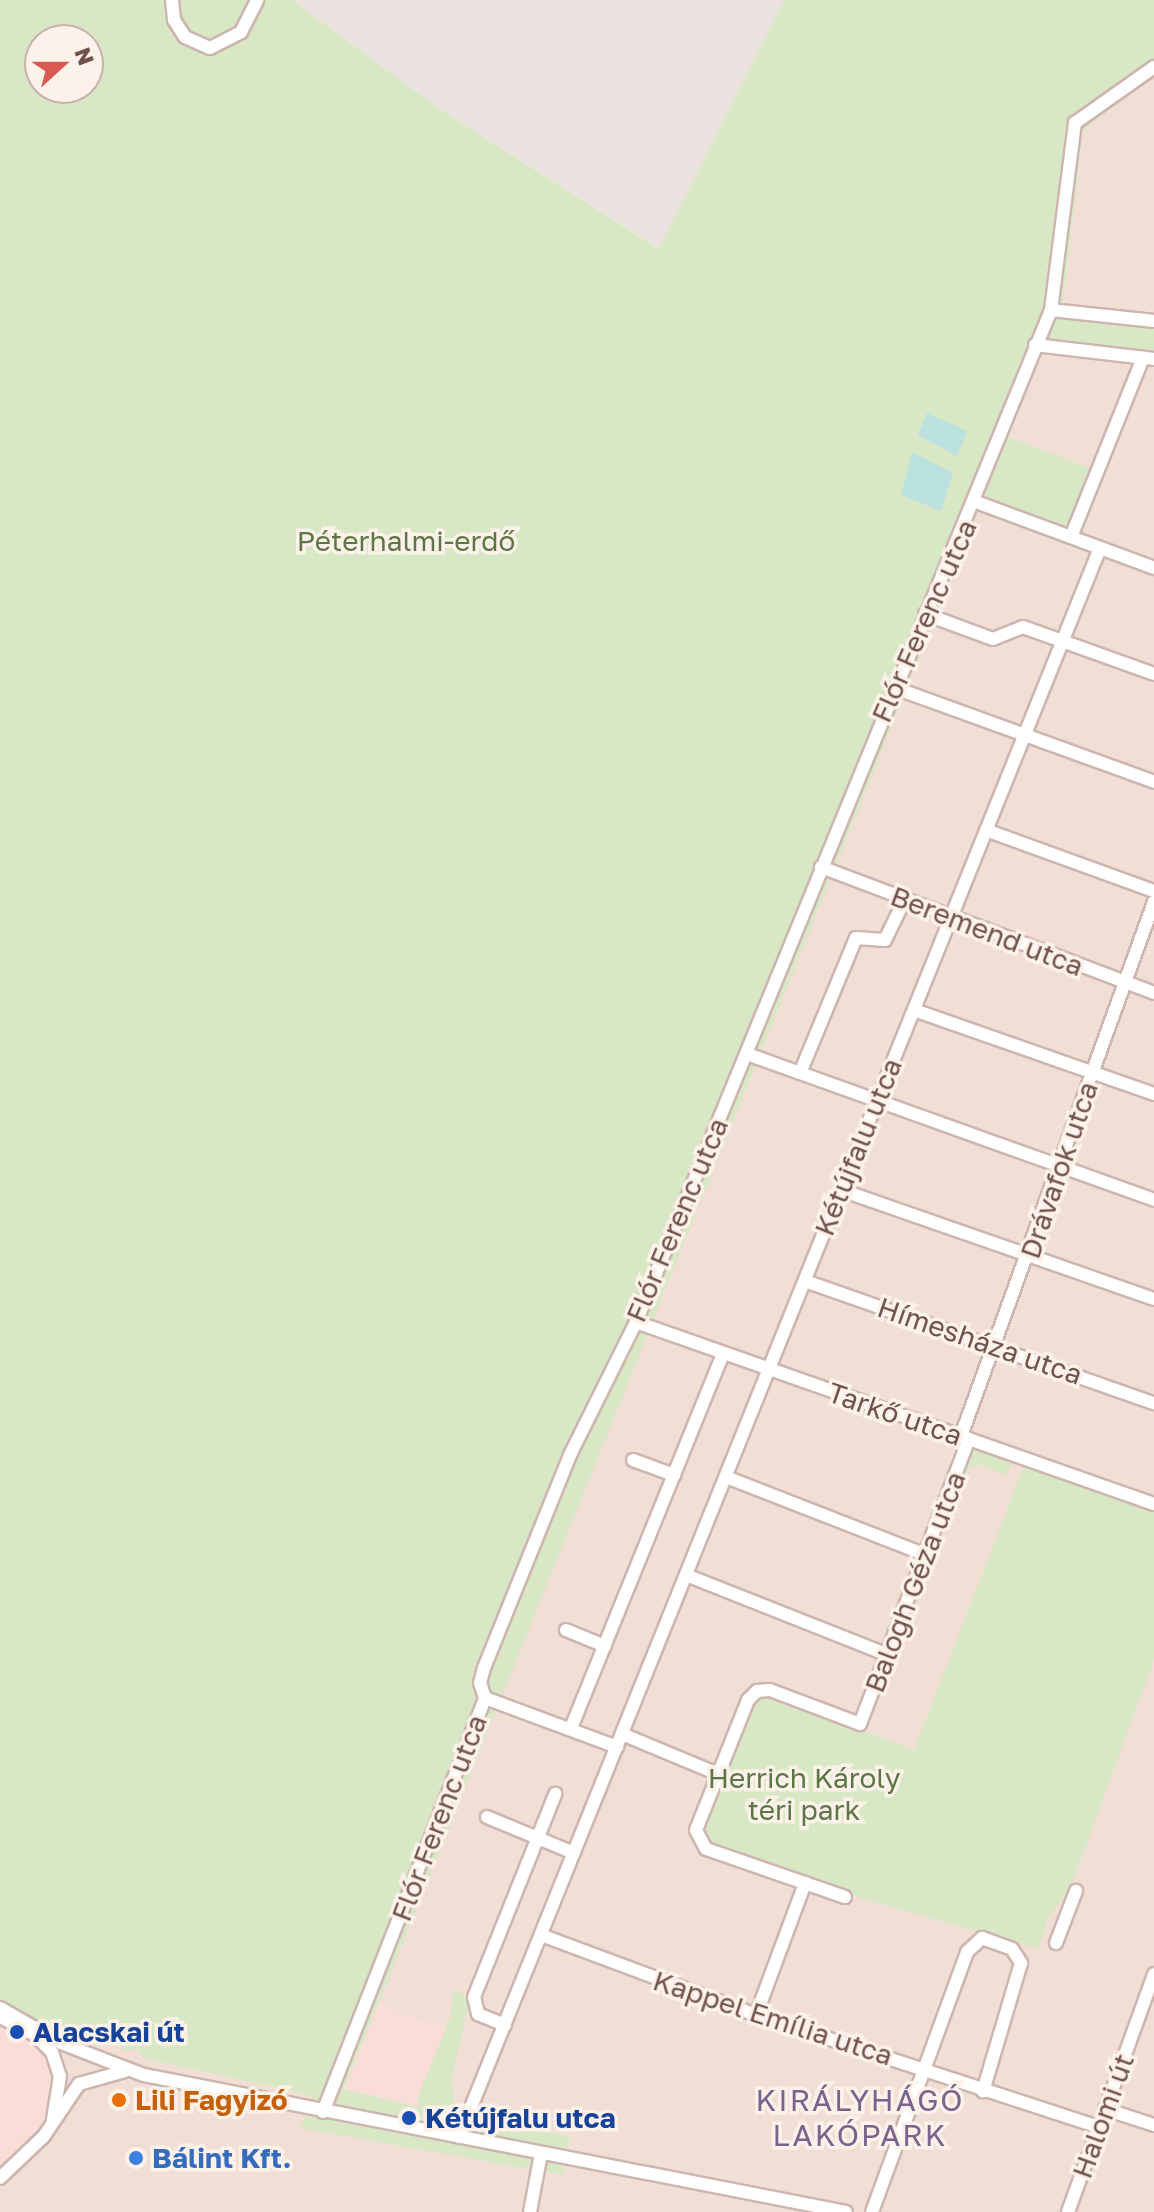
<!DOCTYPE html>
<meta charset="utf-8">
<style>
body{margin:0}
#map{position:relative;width:1154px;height:2212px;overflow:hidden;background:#faeee5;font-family:"Golos Text",sans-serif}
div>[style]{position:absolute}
.residential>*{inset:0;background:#f1ded4}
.commercial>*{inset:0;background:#faddd9}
.industrial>*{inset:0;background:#eae2df}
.green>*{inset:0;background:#d8e7c4}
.water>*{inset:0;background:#bbe2e0}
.roads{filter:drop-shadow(2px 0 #cdb6af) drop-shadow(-2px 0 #cdb6af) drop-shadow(0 2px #cdb6af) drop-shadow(0 -2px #cdb6af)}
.minor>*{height:12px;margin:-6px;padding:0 6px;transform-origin:6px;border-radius:6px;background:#fff}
.dots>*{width:22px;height:22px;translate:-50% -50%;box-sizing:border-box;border:4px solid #fdf2ea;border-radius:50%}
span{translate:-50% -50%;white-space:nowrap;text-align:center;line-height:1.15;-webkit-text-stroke:7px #fdf2ea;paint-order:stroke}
.park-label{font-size:28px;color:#5d7645}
.street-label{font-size:28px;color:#71524c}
.transit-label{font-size:28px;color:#164399;font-weight:700}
.left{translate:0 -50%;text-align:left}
.food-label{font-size:28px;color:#c56008;font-weight:700}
.shop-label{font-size:28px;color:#366cbe;font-weight:700}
.neighbourhood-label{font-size:30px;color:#78648d;letter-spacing:2px}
.north{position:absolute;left:24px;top:24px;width:80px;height:80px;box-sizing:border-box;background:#fdf2ea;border:2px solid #c5b2ab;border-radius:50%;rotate:69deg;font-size:22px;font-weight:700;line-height:32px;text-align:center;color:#71524c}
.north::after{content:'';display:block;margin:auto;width:28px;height:36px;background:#db5853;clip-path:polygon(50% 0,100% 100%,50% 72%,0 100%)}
</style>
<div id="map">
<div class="residential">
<i style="clip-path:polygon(1154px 74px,1154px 315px,1063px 305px,1083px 131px)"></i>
<i style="clip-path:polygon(1042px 353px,1154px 367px,1154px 2212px,0 2212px,0 2170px,55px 2094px,69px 2036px,107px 2025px,120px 2048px,138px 2049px,143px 2058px,314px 2096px,302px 2127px,563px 2175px,570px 2136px,415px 2106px,446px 2029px,376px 2005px,978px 511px,1076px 549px,1008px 437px)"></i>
</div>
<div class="commercial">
<i style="clip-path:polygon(0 2002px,69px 2036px,43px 2129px,0 2170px)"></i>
<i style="clip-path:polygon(376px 2005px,447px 2029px,415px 2106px,344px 2090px)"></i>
</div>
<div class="industrial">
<i style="clip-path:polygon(292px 0,784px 0,660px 249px,441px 110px)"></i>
</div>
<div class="green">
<i style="clip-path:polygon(evenodd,0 0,292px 0,441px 110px,659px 249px,784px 0,1154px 0,1154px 74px,1083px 131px,1063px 305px,1154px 315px,1154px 367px,1042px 353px,1008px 437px,1105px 474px,1077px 549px,978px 512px,344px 2089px,420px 2107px,417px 2098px,450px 2019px,453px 1991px,459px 1991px,469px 2002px,452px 2079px,456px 2114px,570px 2136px,563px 2175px,301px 2128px,313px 2096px,143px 2058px,137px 2049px,123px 2051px,107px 2025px,69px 2036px,0 2002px,0 0,40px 40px,88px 40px,88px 88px,40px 88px,40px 40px)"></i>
<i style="clip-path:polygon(971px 1443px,1013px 1457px,1007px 1475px,978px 1464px,969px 1467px,960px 1491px,955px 1488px)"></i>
<i style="clip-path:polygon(1024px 1466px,1154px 1512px,1154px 1660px,1071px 1886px,1048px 1918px,1039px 1949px,864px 1899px,709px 1846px,701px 1829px,755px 1698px,768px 1694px,914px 1750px)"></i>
</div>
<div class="water">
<i style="clip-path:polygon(927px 413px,967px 431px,957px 456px,918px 435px)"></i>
<i style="clip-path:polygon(912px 452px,953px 473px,941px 511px,901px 495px)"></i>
</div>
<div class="roads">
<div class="minor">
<i style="left:172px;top:0;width:20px;rotate:84deg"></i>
<i style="left:174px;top:20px;width:20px;rotate:57deg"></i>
<i style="left:185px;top:37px;width:27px;rotate:24deg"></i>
<i style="left:210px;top:48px;width:35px;rotate:-27deg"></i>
<i style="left:241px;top:32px;width:36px;rotate:-63deg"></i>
<i style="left:1051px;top:310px;width:104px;rotate:6.1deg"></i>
<i style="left:1035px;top:345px;width:120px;rotate:6.7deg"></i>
<i style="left:976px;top:502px;width:190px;rotate:20.3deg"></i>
<i style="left:1071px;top:537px;width:193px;rotate:-68.1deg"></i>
<i style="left:925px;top:614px;width:72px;rotate:20.2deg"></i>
<i style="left:993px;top:639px;width:32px;rotate:-22deg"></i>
<i style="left:1023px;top:627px;width:139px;rotate:19.7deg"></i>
<i style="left:895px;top:688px;width:276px;rotate:19.9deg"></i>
<i style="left:986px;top:830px;width:179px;rotate:20deg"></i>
<i style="left:821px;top:867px;width:356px;rotate:20.7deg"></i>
<i style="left:914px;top:1010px;width:254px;rotate:19.3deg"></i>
<i style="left:747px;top:1054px;width:432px;rotate:19.7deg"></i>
<i style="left:800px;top:1073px;width:146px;rotate:-67.5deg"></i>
<i style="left:856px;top:938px;width:29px;rotate:4deg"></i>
<i style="left:885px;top:940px;width:43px;rotate:-64deg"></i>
<i style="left:841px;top:1190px;width:331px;rotate:19.2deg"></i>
<i style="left:805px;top:1281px;width:370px;rotate:19.3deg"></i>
<i style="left:636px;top:1322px;width:549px;rotate:19.36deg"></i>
<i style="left:961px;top:1436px;width:568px;rotate:-70.13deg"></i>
<i style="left:633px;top:1460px;width:44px;rotate:20.1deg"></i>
<i style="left:726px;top:1477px;width:212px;rotate:21.3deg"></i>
<i style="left:686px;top:1575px;width:215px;rotate:21.6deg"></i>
<i style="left:566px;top:1630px;width:42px;rotate:22.3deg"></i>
<i style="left:485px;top:1698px;width:141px;rotate:20.4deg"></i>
<i style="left:571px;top:1728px;width:404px;rotate:-67.9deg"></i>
<i style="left:622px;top:1734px;width:104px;rotate:22.6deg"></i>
<i style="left:487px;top:1817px;width:94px;rotate:22.5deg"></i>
<i style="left:845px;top:1897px;width:147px;rotate:-160.9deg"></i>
<i style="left:706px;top:1849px;width:21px;rotate:-118deg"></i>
<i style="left:696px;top:1830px;width:140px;rotate:-68.2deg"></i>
<i style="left:748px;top:1700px;width:13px;rotate:-45deg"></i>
<i style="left:757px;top:1691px;width:13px;rotate:-4deg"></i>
<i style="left:770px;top:1690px;width:96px;rotate:20.7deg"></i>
<i style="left:860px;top:1724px;width:305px;rotate:-69.1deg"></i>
<i style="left:541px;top:1935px;width:229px;rotate:20.4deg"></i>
<i style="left:756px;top:2015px;width:361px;rotate:18.1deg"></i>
<i style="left:1056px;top:1943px;width:56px;rotate:-69deg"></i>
<i style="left:0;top:2008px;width:70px;rotate:29.8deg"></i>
<i style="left:61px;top:2043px;width:89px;rotate:21.1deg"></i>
<i style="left:144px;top:2075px;width:715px;rotate:11.04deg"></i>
<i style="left:756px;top:2015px;width:141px;rotate:-69.6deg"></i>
<i style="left:0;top:2017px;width:38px;rotate:27deg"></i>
<i style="left:34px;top:2034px;width:25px;rotate:45deg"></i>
<i style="left:52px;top:2052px;width:25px;rotate:72deg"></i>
<i style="left:60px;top:2076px;width:44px;rotate:99.2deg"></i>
<i style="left:505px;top:2025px;width:29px;rotate:-158deg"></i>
<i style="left:478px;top:2014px;width:17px;rotate:-103deg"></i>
<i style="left:474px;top:1997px;width:219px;rotate:-68.2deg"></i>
<i style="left:1105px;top:2109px;width:52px;rotate:18.1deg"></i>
<i style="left:323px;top:2112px;width:445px;rotate:-68.6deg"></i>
<i style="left:485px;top:1698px;width:16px;rotate:-108deg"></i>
<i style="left:480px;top:1683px;width:16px;rotate:-75deg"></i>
<i style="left:484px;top:1668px;width:230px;rotate:-68deg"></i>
<i style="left:570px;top:1455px;width:148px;rotate:-63.6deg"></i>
<i style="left:636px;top:1322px;width:1094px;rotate:-67.7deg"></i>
<i style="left:1051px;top:310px;width:189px;rotate:-82.7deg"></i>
<i style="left:1075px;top:123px;width:97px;rotate:-35.3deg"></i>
<i style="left:459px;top:2137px;width:1713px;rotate:-68.03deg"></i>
<i style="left:0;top:2178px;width:61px;rotate:-43.7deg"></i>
<i style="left:44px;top:2136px;width:63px;rotate:-56.1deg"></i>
<i style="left:79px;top:2084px;width:48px;rotate:-15.8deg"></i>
<i style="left:530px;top:2212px;width:60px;rotate:-79.4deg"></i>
<i style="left:872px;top:2212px;width:277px;rotate:-69.9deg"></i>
<i style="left:967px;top:1952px;width:21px;rotate:-43deg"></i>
<i style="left:982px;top:1938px;width:32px;rotate:20deg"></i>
<i style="left:1012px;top:1949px;width:17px;rotate:57deg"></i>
<i style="left:1021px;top:1963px;width:134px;rotate:106.5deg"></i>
<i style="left:1068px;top:2212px;width:253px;rotate:-70.1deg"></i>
</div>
</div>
<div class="dots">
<i style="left:17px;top:2032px;background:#1a4fb4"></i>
<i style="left:119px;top:2100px;background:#e8710a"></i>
<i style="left:409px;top:2118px;background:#1a4fb4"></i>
<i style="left:136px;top:2158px;background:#3f7fe0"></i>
</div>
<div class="park-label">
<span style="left:406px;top:541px">Péterhalmi-erdő</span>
<span style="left:804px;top:1794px">Herrich Károly<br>téri park</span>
</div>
<div class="street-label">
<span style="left:924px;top:621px;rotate:-66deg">Flór Ferenc utca</span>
<span style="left:987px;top:931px;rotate:21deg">Beremend utca</span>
<span style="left:858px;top:1147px;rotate:-68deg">Kétújfalu utca</span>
<span style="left:1059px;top:1170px;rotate:-71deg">Drávafok utca</span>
<span style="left:677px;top:1220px;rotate:-67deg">Flór Ferenc utca</span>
<span style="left:980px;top:1341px;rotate:19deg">Hímesháza utca</span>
<span style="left:895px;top:1414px;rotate:19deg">Tarkő utca</span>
<span style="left:915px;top:1582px;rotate:-69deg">Balogh Géza utca</span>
<span style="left:439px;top:1818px;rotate:-69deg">Flór Ferenc utca</span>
<span style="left:773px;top:2018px;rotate:18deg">Kappel Emília utca</span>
<span style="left:1103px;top:2116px;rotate:-70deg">Halomi út</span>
</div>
<div class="transit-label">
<span class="left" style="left:33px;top:2032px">Alacskai út</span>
<span class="left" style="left:425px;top:2118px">Kétújfalu utca</span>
</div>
<div class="food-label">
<span class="left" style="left:135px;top:2100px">Lili Fagyizó</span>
</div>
<div class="shop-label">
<span class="left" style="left:152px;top:2158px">Bálint Kft.</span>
</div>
<div class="neighbourhood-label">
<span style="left:860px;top:2117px">KIRÁLYHÁGÓ<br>LAKÓPARK</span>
</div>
<div class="north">N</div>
</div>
